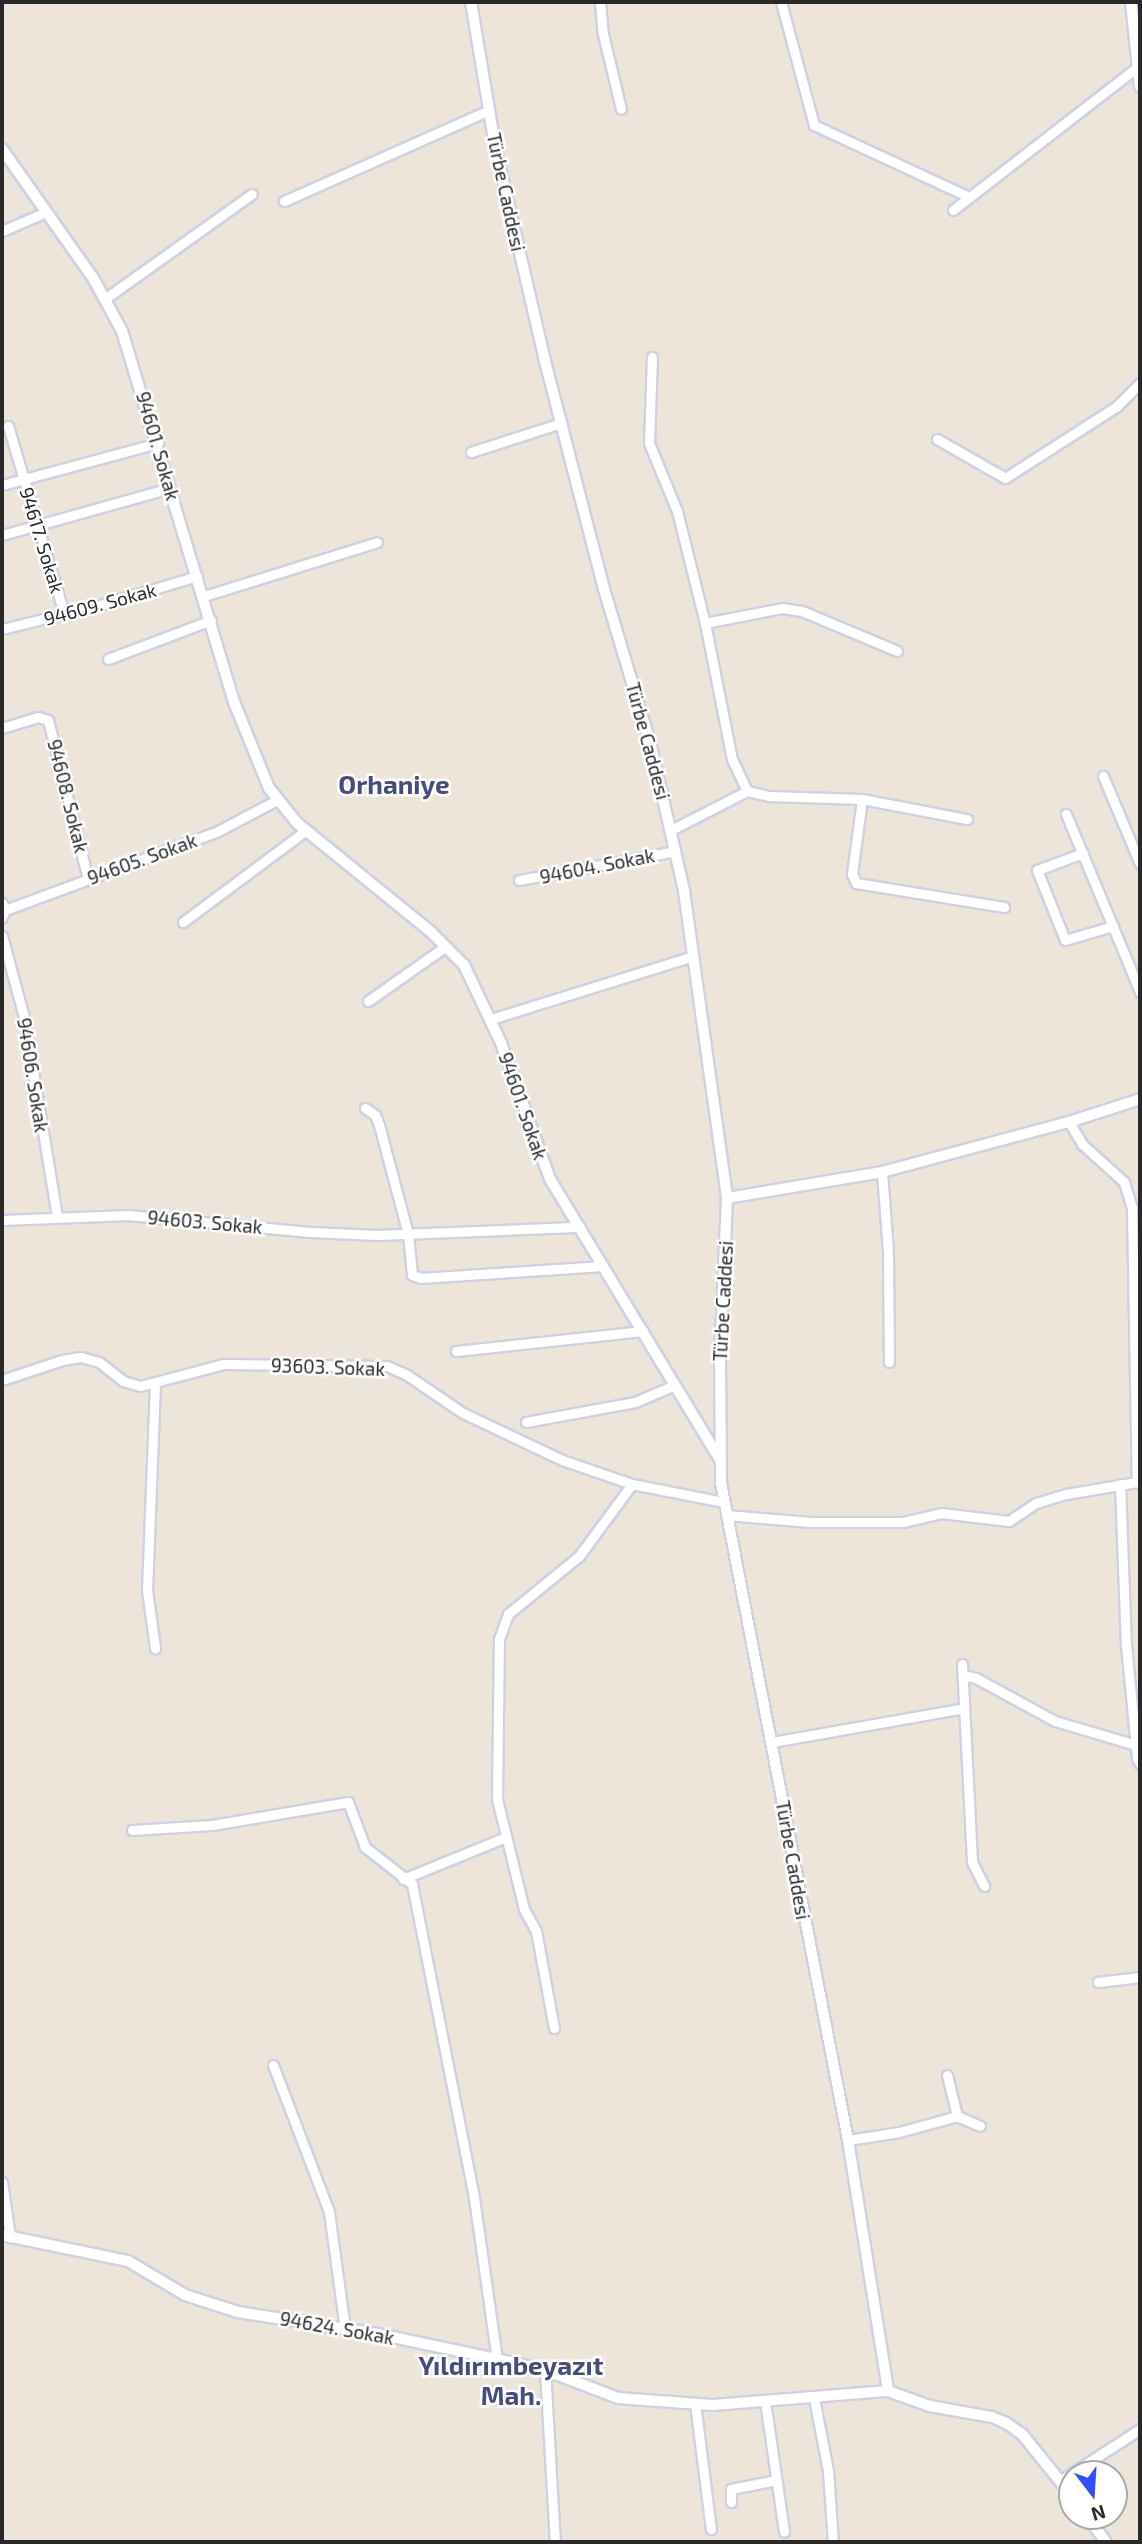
<!DOCTYPE html>
<meta charset="utf-8">
<style>
body{margin:0}
#map{position:relative;width:1142px;height:2544px;overflow:hidden;background:#ede5d9;font-family:"Exo 2",sans-serif}
div>[style]{position:absolute}
.roads{filter:drop-shadow(2px 0 #ced1e4) drop-shadow(-2px 0 #ced1e4) drop-shadow(0 2px #ced1e4) drop-shadow(0 -2px #ced1e4)}
.minor>*{height:9px;margin:-4.5px;padding:0 4.5px;transform-origin:4.5px;border-radius:4.5px;background:#fff}
.tertiary>*{height:10px;margin:-5px;padding:0 5px;transform-origin:5px;border-radius:5px;background:#fff}
span{translate:-50% -50%;white-space:nowrap;text-align:center;line-height:1.15;-webkit-text-stroke:5px #fff;paint-order:stroke}
.street-label{font-size:19px;color:#292929}
.district-label{font-size:26px;color:#454c7e;font-weight:700}
.frame{position:absolute;inset:0;border:4px solid #292929;pointer-events:none}
.north{position:absolute;left:1058px;top:2460px;width:70px;height:70px;box-sizing:border-box;background:#fff;border:2px solid #a9a9a9;border-radius:50%;rotate:163deg;font-size:19px;font-weight:700;line-height:28px;text-align:center;color:#292929}
.north::after{content:'';display:block;margin:auto;width:24px;height:32px;background:#344eff;clip-path:polygon(50% 0,100% 100%,50% 72%,0 100%)}
</style>
<div id="map">
<div class="roads">
<div class="minor">
<i style="left:600px;top:2px;width:32px;rotate:85deg"></i>
<i style="left:603px;top:34px;width:77px;rotate:76.5deg"></i>
<i style="left:781px;top:2px;width:127px;rotate:75deg"></i>
<i style="left:814px;top:125px;width:171px;rotate:24.9deg"></i>
<i style="left:284px;top:201px;width:224px;rotate:-23.9deg"></i>
<i style="left:953px;top:210px;width:232px;rotate:-37.8deg"></i>
<i style="left:2px;top:231px;width:48px;rotate:-23.4deg"></i>
<i style="left:106px;top:298px;width:179px;rotate:-35.5deg"></i>
<i style="left:652px;top:357px;width:86px;rotate:92deg"></i>
<i style="left:649px;top:443px;width:74px;rotate:67.6deg"></i>
<i style="left:677px;top:511px;width:115px;rotate:76deg"></i>
<i style="left:705px;top:623px;width:139px;rotate:78.8deg"></i>
<i style="left:732px;top:759px;width:35px;rotate:65deg"></i>
<i style="left:8px;top:426px;width:196px;rotate:73.4deg"></i>
<i style="left:937px;top:439px;width:78px;rotate:29.8deg"></i>
<i style="left:1005px;top:478px;width:133px;rotate:-32.7deg"></i>
<i style="left:1117px;top:406px;width:33px;rotate:-45deg"></i>
<i style="left:471px;top:452px;width:95px;rotate:-17.9deg"></i>
<i style="left:2px;top:485px;width:162px;rotate:-15.1deg"></i>
<i style="left:2px;top:535px;width:174px;rotate:-15.6deg"></i>
<i style="left:204px;top:596px;width:181px;rotate:-17.3deg"></i>
<i style="left:705px;top:623px;width:78px;rotate:-11deg"></i>
<i style="left:782px;top:608px;width:20px;rotate:9deg"></i>
<i style="left:802px;top:611px;width:103px;rotate:22.8deg"></i>
<i style="left:2px;top:629px;width:108px;rotate:-13.9deg"></i>
<i style="left:107px;top:603px;width:94px;rotate:-16.7deg"></i>
<i style="left:108px;top:659px;width:110px;rotate:-20.7deg"></i>
<i style="left:2px;top:728px;width:38px;rotate:-17deg"></i>
<i style="left:38px;top:717px;width:10px;rotate:17deg"></i>
<i style="left:48px;top:720px;width:164px;rotate:75.9deg"></i>
<i style="left:1103px;top:776px;width:95px;rotate:67.2deg"></i>
<i style="left:862px;top:799px;width:76px;rotate:97.6deg"></i>
<i style="left:852px;top:874px;width:10px;rotate:66deg"></i>
<i style="left:856px;top:883px;width:150px;rotate:9.2deg"></i>
<i style="left:1066px;top:814px;width:193px;rotate:67.4deg"></i>
<i style="left:671px;top:830px;width:85px;rotate:-27.2deg"></i>
<i style="left:747px;top:791px;width:23px;rotate:13deg"></i>
<i style="left:769px;top:796px;width:93px;rotate:1.8deg"></i>
<i style="left:862px;top:799px;width:107px;rotate:10.8deg"></i>
<i style="left:1083px;top:853px;width:49px;rotate:159.7deg"></i>
<i style="left:1037px;top:870px;width:75px;rotate:68.2deg"></i>
<i style="left:1065px;top:940px;width:50px;rotate:-16.3deg"></i>
<i style="left:519px;top:880px;width:159px;rotate:-10.5deg"></i>
<i style="left:2px;top:903px;width:8px;rotate:67deg"></i>
<i style="left:5px;top:910px;width:8px;rotate:113deg"></i>
<i style="left:5px;top:910px;width:227px;rotate:-20.3deg"></i>
<i style="left:218px;top:831px;width:67px;rotate:-27.7deg"></i>
<i style="left:183px;top:922px;width:152px;rotate:-36.7deg"></i>
<i style="left:2px;top:936px;width:84px;rotate:74.8deg"></i>
<i style="left:24px;top:1017px;width:203px;rotate:80.6deg"></i>
<i style="left:368px;top:1001px;width:95px;rotate:-35.2deg"></i>
<i style="left:491px;top:1019px;width:212px;rotate:-17.3deg"></i>
<i style="left:365px;top:1108px;width:12px;rotate:35deg"></i>
<i style="left:375px;top:1115px;width:11px;rotate:68deg"></i>
<i style="left:379px;top:1125px;width:113px;rotate:75.1deg"></i>
<i style="left:408px;top:1234px;width:41px;rotate:84.4deg"></i>
<i style="left:412px;top:1275px;width:9px;rotate:18deg"></i>
<i style="left:421px;top:1278px;width:182px;rotate:-3.8deg"></i>
<i style="left:1069px;top:1122px;width:26px;rotate:59deg"></i>
<i style="left:1082px;top:1144px;width:57px;rotate:42.1deg"></i>
<i style="left:1124px;top:1182px;width:27px;rotate:73deg"></i>
<i style="left:1132px;top:1208px;width:274px;rotate:89deg"></i>
<i style="left:882px;top:1172px;width:80px;rotate:85.7deg"></i>
<i style="left:888px;top:1252px;width:110px;rotate:89.5deg"></i>
<i style="left:2px;top:1220px;width:126px;rotate:-2.3deg"></i>
<i style="left:128px;top:1215px;width:183px;rotate:5.3deg"></i>
<i style="left:310px;top:1232px;width:67px;rotate:2.6deg"></i>
<i style="left:377px;top:1235px;width:203px;rotate:-2.3deg"></i>
<i style="left:456px;top:1351px;width:188px;rotate:-6.1deg"></i>
<i style="left:2px;top:1380px;width:63px;rotate:-18.4deg"></i>
<i style="left:62px;top:1360px;width:19px;rotate:-9deg"></i>
<i style="left:81px;top:1357px;width:19px;rotate:16deg"></i>
<i style="left:99px;top:1362px;width:31px;rotate:38deg"></i>
<i style="left:123px;top:1381px;width:18px;rotate:16deg"></i>
<i style="left:140px;top:1386px;width:86px;rotate:-14.8deg"></i>
<i style="left:223px;top:1364px;width:164px;rotate:0.7deg"></i>
<i style="left:387px;top:1366px;width:22px;rotate:24deg"></i>
<i style="left:407px;top:1375px;width:68px;rotate:34.2deg"></i>
<i style="left:463px;top:1413px;width:110px;rotate:25.4deg"></i>
<i style="left:562px;top:1460px;width:74px;rotate:18.9deg"></i>
<i style="left:632px;top:1484px;width:94px;rotate:11.1deg"></i>
<i style="left:155px;top:1383px;width:207px;rotate:92.2deg"></i>
<i style="left:147px;top:1590px;width:59px;rotate:82.1deg"></i>
<i style="left:526px;top:1422px;width:111px;rotate:-10.4deg"></i>
<i style="left:635px;top:1402px;width:43px;rotate:-23deg"></i>
<i style="left:1120px;top:1484px;width:161px;rotate:87.9deg"></i>
<i style="left:1126px;top:1645px;width:114px;rotate:84.4deg"></i>
<i style="left:1137px;top:1758px;width:7px;rotate:63deg"></i>
<i style="left:726px;top:1515px;width:85px;rotate:4.7deg"></i>
<i style="left:811px;top:1522px;width:92px"></i>
<i style="left:903px;top:1522px;width:39px;rotate:-13deg"></i>
<i style="left:941px;top:1513px;width:68px;rotate:6.7deg"></i>
<i style="left:1009px;top:1521px;width:32px;rotate:-34deg"></i>
<i style="left:1036px;top:1503px;width:31px;rotate:-17deg"></i>
<i style="left:1066px;top:1494px;width:72px;rotate:-9.6deg"></i>
<i style="left:1137px;top:1482px;width:4px;rotate:34deg"></i>
<i style="left:962px;top:1664px;width:198px;rotate:87.1deg"></i>
<i style="left:972px;top:1862px;width:27px;rotate:63deg"></i>
<i style="left:963px;top:1675px;width:13px;rotate:13deg"></i>
<i style="left:976px;top:1678px;width:90px;rotate:28.6deg"></i>
<i style="left:1055px;top:1721px;width:84px;rotate:16.5deg"></i>
<i style="left:772px;top:1742px;width:195px;rotate:-10deg"></i>
<i style="left:132px;top:1830px;width:80px;rotate:-3.6deg"></i>
<i style="left:212px;top:1825px;width:138px;rotate:-9.6deg"></i>
<i style="left:348px;top:1802px;width:48px;rotate:69.3deg"></i>
<i style="left:365px;top:1847px;width:60px;rotate:38.2deg"></i>
<i style="left:412px;top:1884px;width:320px;rotate:78.8deg"></i>
<i style="left:474px;top:2198px;width:163px;rotate:81.9deg"></i>
<i style="left:403px;top:1879px;width:111px;rotate:-22.2deg"></i>
<i style="left:1098px;top:1982px;width:42px;rotate:-6.8deg"></i>
<i style="left:554px;top:2028px;width:99px;rotate:-100.5deg"></i>
<i style="left:536px;top:1931px;width:25px;rotate:-119deg"></i>
<i style="left:524px;top:1909px;width:113px;rotate:-103.8deg"></i>
<i style="left:497px;top:1799px;width:160px;rotate:-89.3deg"></i>
<i style="left:499px;top:1639px;width:27px;rotate:-70deg"></i>
<i style="left:508px;top:1614px;width:92px;rotate:-39.2deg"></i>
<i style="left:579px;top:1556px;width:89px;rotate:-53.6deg"></i>
<i style="left:273px;top:2065px;width:157px;rotate:69.1deg"></i>
<i style="left:329px;top:2212px;width:118px;rotate:82.2deg"></i>
<i style="left:947px;top:2075px;width:42px;rotate:76.3deg"></i>
<i style="left:848px;top:2140px;width:52px;rotate:-8.9deg"></i>
<i style="left:899px;top:2132px;width:60px;rotate:-15.4deg"></i>
<i style="left:957px;top:2116px;width:25px;rotate:23deg"></i>
<i style="left:2px;top:2182px;width:56px;rotate:81.7deg"></i>
<i style="left:545px;top:2370px;width:172px;rotate:86.7deg"></i>
<i style="left:814px;top:2398px;width:74px;rotate:79.1deg"></i>
<i style="left:828px;top:2471px;width:71px;rotate:86deg"></i>
<i style="left:765px;top:2401px;width:132px;rotate:81.7deg"></i>
<i style="left:695px;top:2403px;width:127px;rotate:82.8deg"></i>
<i style="left:1061px;top:2480px;width:94px;rotate:-32.8deg"></i>
<i style="left:731px;top:2502px;width:13px;rotate:-90deg"></i>
<i style="left:731px;top:2489px;width:46px;rotate:-11.3deg"></i>
</div>
<div class="tertiary">
<i style="left:471px;top:2px;width:146px;rotate:80.5deg"></i>
<i style="left:495px;top:146px;width:221px;rotate:76.9deg"></i>
<i style="left:545px;top:361px;width:236px;rotate:75.5deg"></i>
<i style="left:604px;top:589px;width:160px;rotate:73.3deg"></i>
<i style="left:650px;top:742px;width:153px;rotate:77.1deg"></i>
<i style="left:684px;top:891px;width:310px;rotate:82deg"></i>
<i style="left:727px;top:1198px;width:161px;rotate:92.5deg"></i>
<i style="left:720px;top:1359px;width:124px;rotate:89.5deg"></i>
<i style="left:721px;top:1483px;width:669px;rotate:79.06deg"></i>
<i style="left:848px;top:2140px;width:254px;rotate:80.9deg"></i>
<i style="left:888px;top:2391px;width:45px;rotate:19.7deg"></i>
<i style="left:930px;top:2406px;width:63px;rotate:10.1deg"></i>
<i style="left:992px;top:2417px;width:15px;rotate:23deg"></i>
<i style="left:1006px;top:2423px;width:19px;rotate:35deg"></i>
<i style="left:1022px;top:2434px;width:80px;rotate:51.1deg"></i>
<i style="left:1131px;top:2px;width:85px;rotate:84deg"></i>
<i style="left:2px;top:149px;width:158px;rotate:54.8deg"></i>
<i style="left:93px;top:278px;width:60px;rotate:61.3deg"></i>
<i style="left:122px;top:331px;width:388px;rotate:73.2deg"></i>
<i style="left:234px;top:702px;width:93px;rotate:67.9deg"></i>
<i style="left:269px;top:788px;width:45px;rotate:51.3deg"></i>
<i style="left:297px;top:823px;width:171px;rotate:39.1deg"></i>
<i style="left:430px;top:931px;width:48px;rotate:45deg"></i>
<i style="left:464px;top:965px;width:86px;rotate:64.6deg"></i>
<i style="left:501px;top:1043px;width:145px;rotate:70.2deg"></i>
<i style="left:550px;top:1179px;width:326px;rotate:58.8deg"></i>
<i style="left:727px;top:1198px;width:157px;rotate:-9.5deg"></i>
<i style="left:882px;top:1172px;width:194px;rotate:-15deg"></i>
<i style="left:1069px;top:1122px;width:75px;rotate:-17.9deg"></i>
<i style="left:2px;top:2235px;width:129px;rotate:11.7deg"></i>
<i style="left:128px;top:2261px;width:66px;rotate:30.8deg"></i>
<i style="left:185px;top:2295px;width:56px;rotate:17.8deg"></i>
<i style="left:238px;top:2312px;width:142px;rotate:8.9deg"></i>
<i style="left:378px;top:2334px;width:122px;rotate:11.9deg"></i>
<i style="left:497px;top:2359px;width:49px;rotate:12.9deg"></i>
<i style="left:545px;top:2370px;width:78px;rotate:21deg"></i>
<i style="left:618px;top:2398px;width:95px;rotate:4.2deg"></i>
<i style="left:713px;top:2405px;width:176px;rotate:-4.6deg"></i>
<i style="left:1087px;top:2516px;width:32px;rotate:54deg"></i>
</div>
</div>
<div class="street-label">
<span style="left:506px;top:192px;rotate:78deg">Türbe Caddesi</span>
<span style="left:158px;top:446px;rotate:74deg">94601. Sokak</span>
<span style="left:42px;top:540px;rotate:73deg">94617. Sokak</span>
<span style="left:100px;top:604px;rotate:-15deg">94609. Sokak</span>
<span style="left:648px;top:741px;rotate:75deg">Türbe Caddesi</span>
<span style="left:68px;top:796px;rotate:76deg">94608. Sokak</span>
<span style="left:142px;top:859px;rotate:-20deg">94605. Sokak</span>
<span style="left:597px;top:866px;rotate:-11deg">94604. Sokak</span>
<span style="left:33px;top:1075px;rotate:81deg">94606. Sokak</span>
<span style="left:523px;top:1106px;rotate:71deg">94601. Sokak</span>
<span style="left:205px;top:1222px;rotate:5deg">94603. Sokak</span>
<span style="left:723px;top:1301px;rotate:-87deg">Türbe Caddesi</span>
<span style="left:328px;top:1367px;rotate:2deg">93603. Sokak</span>
<span style="left:793px;top:1860px;rotate:80deg">Türbe Caddesi</span>
<span style="left:337px;top:2328px;rotate:10deg">94624. Sokak</span>
</div>
<div class="district-label">
<span style="left:394px;top:784px">Orhaniye</span>
<span style="left:511px;top:2380px">Yıldırımbeyazıt<br>Mah.</span>
</div>
<div class="frame"></div>
<div class="north">N</div>
</div>
